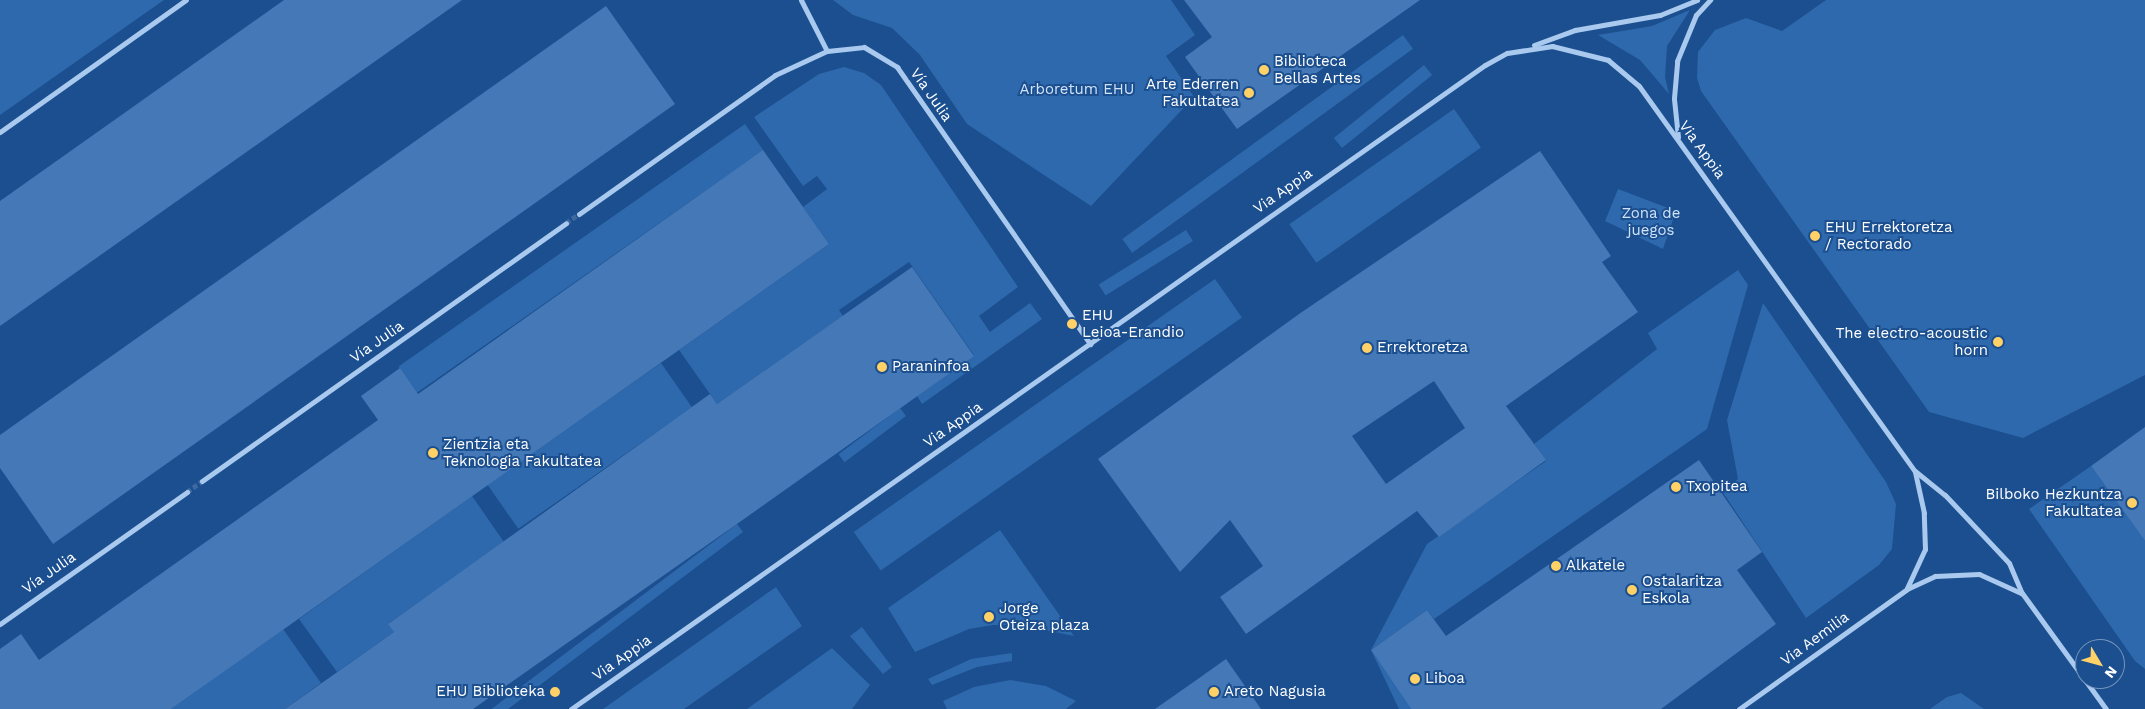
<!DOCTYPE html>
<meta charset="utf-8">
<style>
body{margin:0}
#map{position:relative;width:2145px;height:709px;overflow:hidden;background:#1b4f8f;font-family:"Work Sans",sans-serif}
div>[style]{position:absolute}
.green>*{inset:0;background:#2e69ad;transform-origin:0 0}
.building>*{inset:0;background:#4478b7}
.minor-tunnel>*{height:5px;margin-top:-2.5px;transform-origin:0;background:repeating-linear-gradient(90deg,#3d69a0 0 5px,transparent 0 7.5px)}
.minor>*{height:5px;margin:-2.5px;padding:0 2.5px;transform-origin:2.5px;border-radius:2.5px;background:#a9c9ee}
.dots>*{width:14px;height:14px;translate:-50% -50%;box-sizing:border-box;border:2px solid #1b4f8f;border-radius:50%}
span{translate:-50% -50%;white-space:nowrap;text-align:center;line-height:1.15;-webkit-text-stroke:4px #1b4f8f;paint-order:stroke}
.poi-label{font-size:15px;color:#fff}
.left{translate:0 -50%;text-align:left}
.right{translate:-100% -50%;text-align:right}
.park-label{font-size:15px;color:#cfe3fa}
.street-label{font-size:15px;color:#fff}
.north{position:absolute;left:2075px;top:639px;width:50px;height:50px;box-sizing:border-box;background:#1b4f8f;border:1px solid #7695bc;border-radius:50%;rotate:127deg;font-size:14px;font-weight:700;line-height:20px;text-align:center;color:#fff}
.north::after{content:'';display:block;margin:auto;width:18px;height:22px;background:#ffd166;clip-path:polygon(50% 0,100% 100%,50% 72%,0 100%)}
</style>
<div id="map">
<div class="green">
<i style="clip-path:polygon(0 0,164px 0,0 115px)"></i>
<i style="clip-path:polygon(833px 0,1171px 0,1195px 35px,1166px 56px,1194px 97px,1091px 206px,967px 124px,920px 55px,892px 28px,853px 15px)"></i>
<i style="clip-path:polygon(1826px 0,2145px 0,2145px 375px,2023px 438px,1929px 412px,1701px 91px,1697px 78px,1698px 52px,1715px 30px,1746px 18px,1782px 31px)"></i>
<i style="clip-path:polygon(1690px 10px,1667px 46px,1665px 77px,1669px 94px,1640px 60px,1598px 35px,1652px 26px)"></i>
<i style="left:1403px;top:35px;width:17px;height:347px;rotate:54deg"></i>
<i style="left:1424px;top:65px;width:13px;height:116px;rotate:51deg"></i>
<i style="clip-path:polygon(844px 67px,864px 73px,881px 85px,1018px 287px,979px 316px,990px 332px,1030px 303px,1042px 319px,922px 404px,917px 396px,974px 355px,909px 262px,839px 310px,843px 316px,717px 404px,679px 350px,829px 244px,803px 207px,827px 189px,817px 176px,803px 186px,754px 117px,819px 74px)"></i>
<i style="left:1454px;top:109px;width:47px;height:201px;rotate:55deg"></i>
<i style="left:745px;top:124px;width:32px;height:423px;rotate:55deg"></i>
<i style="clip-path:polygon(1618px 189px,1676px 211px,1663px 249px,1605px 221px)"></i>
<i style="left:1186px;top:230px;width:13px;height:103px;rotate:58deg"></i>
<i style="clip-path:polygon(1738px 270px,1748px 285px,1707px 429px,1434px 619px,1427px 610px,1371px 650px,1411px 709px,1399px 709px,1371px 650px,1427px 544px,1546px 461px,1534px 444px,1657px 349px,1648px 333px)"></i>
<i style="left:1215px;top:279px;width:47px;height:441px;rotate:55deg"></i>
<i style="clip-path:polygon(1763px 303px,1886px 482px,1896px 504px,1892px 549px,1879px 565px,1806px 618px,1722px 491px,1738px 479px,1727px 420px)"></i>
<i style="left:661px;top:363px;width:54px;height:212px;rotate:55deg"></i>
<i style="left:900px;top:408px;width:10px;height:77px;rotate:53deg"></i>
<i style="clip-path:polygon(2091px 466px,2145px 541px,2145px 669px,2135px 661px,2029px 509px)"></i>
<i style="clip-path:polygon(472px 496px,504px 542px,389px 623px,394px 632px,337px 672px,299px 619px)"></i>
<i style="left:737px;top:524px;width:10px;height:322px;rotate:53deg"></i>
<i style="clip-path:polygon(1000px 530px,1074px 636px,1021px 625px,993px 625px,969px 629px,915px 652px,888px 608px)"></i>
<i style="clip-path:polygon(776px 587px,802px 626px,684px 709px,603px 709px)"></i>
<i style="clip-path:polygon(862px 627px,892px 667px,883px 674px,850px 636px)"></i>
<i style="clip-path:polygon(283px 629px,321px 683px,285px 709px,171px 709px)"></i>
<i style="clip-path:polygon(832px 648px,870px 685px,852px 709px,747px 709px)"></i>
<i style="clip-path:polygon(1012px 653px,1012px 661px,977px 667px,932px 685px,928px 679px,971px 659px)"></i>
<i style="clip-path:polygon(1010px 680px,1046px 686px,1076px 701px,1066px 709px,947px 709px,943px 701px,974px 687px)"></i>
<i style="clip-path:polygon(1961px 693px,1984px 709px,1930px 709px,1947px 697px)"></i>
</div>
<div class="building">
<i style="clip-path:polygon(284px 0,462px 0,0 326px,0 201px)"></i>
<i style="clip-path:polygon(1184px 0,1420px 0,1237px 129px,1185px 57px,1212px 37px)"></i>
<i style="clip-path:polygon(606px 6px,675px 104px,53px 544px,0 468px,0 435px)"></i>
<i style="clip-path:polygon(763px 150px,829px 244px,171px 709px,0 709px,0 649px,21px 634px,39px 660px,378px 420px,361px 396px,400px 368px,418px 394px)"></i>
<i style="clip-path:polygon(evenodd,1540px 151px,1611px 256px,1602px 262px,1638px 312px,1506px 406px,1546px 460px,1439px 537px,1417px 511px,1246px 634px,1220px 597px,1263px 566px,1230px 520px,1180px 572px,1098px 459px,1299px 314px,1540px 151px,1434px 381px,1465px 428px,1386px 484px,1352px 436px,1434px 381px)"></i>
<i style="clip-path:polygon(912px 267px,974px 356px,737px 524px,473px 709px,285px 709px,394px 632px,388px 624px,710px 394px,717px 404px)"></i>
<i style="clip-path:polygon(2145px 427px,2145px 541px,2091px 466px)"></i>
<i style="clip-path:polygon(1699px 460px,1762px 552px,1737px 570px,1776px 624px,1661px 709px,1411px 709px,1371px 650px,1427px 610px,1446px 636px)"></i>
<i style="clip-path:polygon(1226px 659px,1261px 709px,1155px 709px,1195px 681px)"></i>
</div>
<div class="minor-tunnel">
<i style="left:566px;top:223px;width:16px;rotate:-35deg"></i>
<i style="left:187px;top:492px;width:19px;rotate:-36deg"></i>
</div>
<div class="minor">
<i style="left:801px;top:0;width:57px;rotate:63deg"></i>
<i style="left:1534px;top:45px;width:44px;rotate:-20.1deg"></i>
<i style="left:1575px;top:30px;width:86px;rotate:-10deg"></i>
<i style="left:1660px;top:15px;width:40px;rotate:-22deg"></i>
<i style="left:0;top:132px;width:228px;rotate:-35.4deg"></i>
<i style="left:1678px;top:137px;width:39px;rotate:-96deg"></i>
<i style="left:1674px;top:98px;width:37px;rotate:-85deg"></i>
<i style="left:1677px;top:61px;width:50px;rotate:-67.6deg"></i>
<i style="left:1696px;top:15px;width:21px;rotate:-47deg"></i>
<i style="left:579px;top:214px;width:240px;rotate:-35.3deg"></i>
<i style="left:775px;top:75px;width:57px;rotate:-24.8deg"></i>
<i style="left:827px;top:51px;width:37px;rotate:-6deg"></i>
<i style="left:864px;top:47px;width:39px;rotate:31deg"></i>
<i style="left:897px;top:67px;width:338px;rotate:55.1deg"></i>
<i style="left:202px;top:481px;width:446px;rotate:-35.3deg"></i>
<i style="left:1907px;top:588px;width:43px;rotate:-65.2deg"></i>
<i style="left:1925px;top:549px;width:36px;rotate:-92deg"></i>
<i style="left:1924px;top:513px;width:42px;rotate:-102.4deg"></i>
<i style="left:0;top:624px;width:229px;rotate:-35.2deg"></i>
<i style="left:571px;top:709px;width:1118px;rotate:-35.17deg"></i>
<i style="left:1485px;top:65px;width:25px;rotate:-29deg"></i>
<i style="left:1507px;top:53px;width:46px;rotate:-8.8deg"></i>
<i style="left:1552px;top:46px;width:58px;rotate:14deg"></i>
<i style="left:1608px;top:60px;width:40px;rotate:40deg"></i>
<i style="left:1639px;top:86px;width:474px;rotate:54.4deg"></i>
<i style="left:1915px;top:471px;width:38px;rotate:39deg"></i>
<i style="left:1945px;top:495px;width:93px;rotate:46.7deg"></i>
<i style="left:2009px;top:563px;width:33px;rotate:67deg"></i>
<i style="left:2022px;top:593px;width:143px;rotate:54.1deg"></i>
<i style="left:1739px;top:709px;width:206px;rotate:-35.5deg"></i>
<i style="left:1907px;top:589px;width:31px;rotate:-25deg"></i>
<i style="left:1935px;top:576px;width:44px;rotate:-2.6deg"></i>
<i style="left:1979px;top:574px;width:46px;rotate:24.3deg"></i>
</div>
<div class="dots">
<i style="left:1264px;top:70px;background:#ffd166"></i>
<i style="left:1249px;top:93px;background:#ffd166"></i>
<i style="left:1815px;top:236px;background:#ffd166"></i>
<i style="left:1072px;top:324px;background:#ffd166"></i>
<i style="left:1998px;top:342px;background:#ffd166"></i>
<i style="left:1367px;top:348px;background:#ffd166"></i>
<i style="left:882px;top:367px;background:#ffd166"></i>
<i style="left:433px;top:453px;background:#ffd166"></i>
<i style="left:1676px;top:487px;background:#ffd166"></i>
<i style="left:2132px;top:503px;background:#ffd166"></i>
<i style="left:1556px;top:566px;background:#ffd166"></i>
<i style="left:1632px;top:590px;background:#ffd166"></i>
<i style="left:989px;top:617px;background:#ffd166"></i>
<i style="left:1415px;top:679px;background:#ffd166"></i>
<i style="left:555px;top:692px;background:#ffd166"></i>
<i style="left:1214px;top:692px;background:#ffd166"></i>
</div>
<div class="poi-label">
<span class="left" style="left:1274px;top:70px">Biblioteca<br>Bellas Artes</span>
<span class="right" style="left:1239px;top:93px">Arte Ederren<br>Fakultatea</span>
<span class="left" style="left:1825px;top:236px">EHU Errektoretza<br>/ Rectorado</span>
<span class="left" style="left:1082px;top:324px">EHU<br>Leioa-Erandio</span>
<span class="right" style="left:1988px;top:342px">The electro-acoustic<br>horn</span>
<span class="left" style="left:1377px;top:348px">Errektoretza</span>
<span class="left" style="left:892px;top:367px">Paraninfoa</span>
<span class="left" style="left:443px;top:453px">Zientzia eta<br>Teknologia Fakultatea</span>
<span class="left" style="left:1686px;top:487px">Txopitea</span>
<span class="right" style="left:2122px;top:503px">Bilboko Hezkuntza<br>Fakultatea</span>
<span class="left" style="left:1566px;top:566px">Alkatele</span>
<span class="left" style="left:1642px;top:590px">Ostalaritza<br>Eskola</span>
<span class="left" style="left:999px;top:617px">Jorge<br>Oteiza plaza</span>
<span class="left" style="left:1425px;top:679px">Liboa</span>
<span class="right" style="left:545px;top:692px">EHU Biblioteka</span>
<span class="left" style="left:1224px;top:692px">Areto Nagusia</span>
</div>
<div class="park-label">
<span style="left:1077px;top:90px">Arboretum EHU</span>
<span style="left:1651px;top:222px">Zona de<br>juegos</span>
</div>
<div class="street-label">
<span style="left:931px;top:95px;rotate:55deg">Vía Julia</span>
<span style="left:1702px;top:150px;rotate:54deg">Via Appia</span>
<span style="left:1283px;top:191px;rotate:-35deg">Via Appia</span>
<span style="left:377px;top:342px;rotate:-35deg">Vía Julia</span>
<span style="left:953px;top:425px;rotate:-35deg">Via Appia</span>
<span style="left:49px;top:573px;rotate:-35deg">Vía Julia</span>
<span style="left:1815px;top:639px;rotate:-36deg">Via Aemilia</span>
<span style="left:622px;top:658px;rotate:-35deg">Via Appia</span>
</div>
<div class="north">N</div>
</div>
